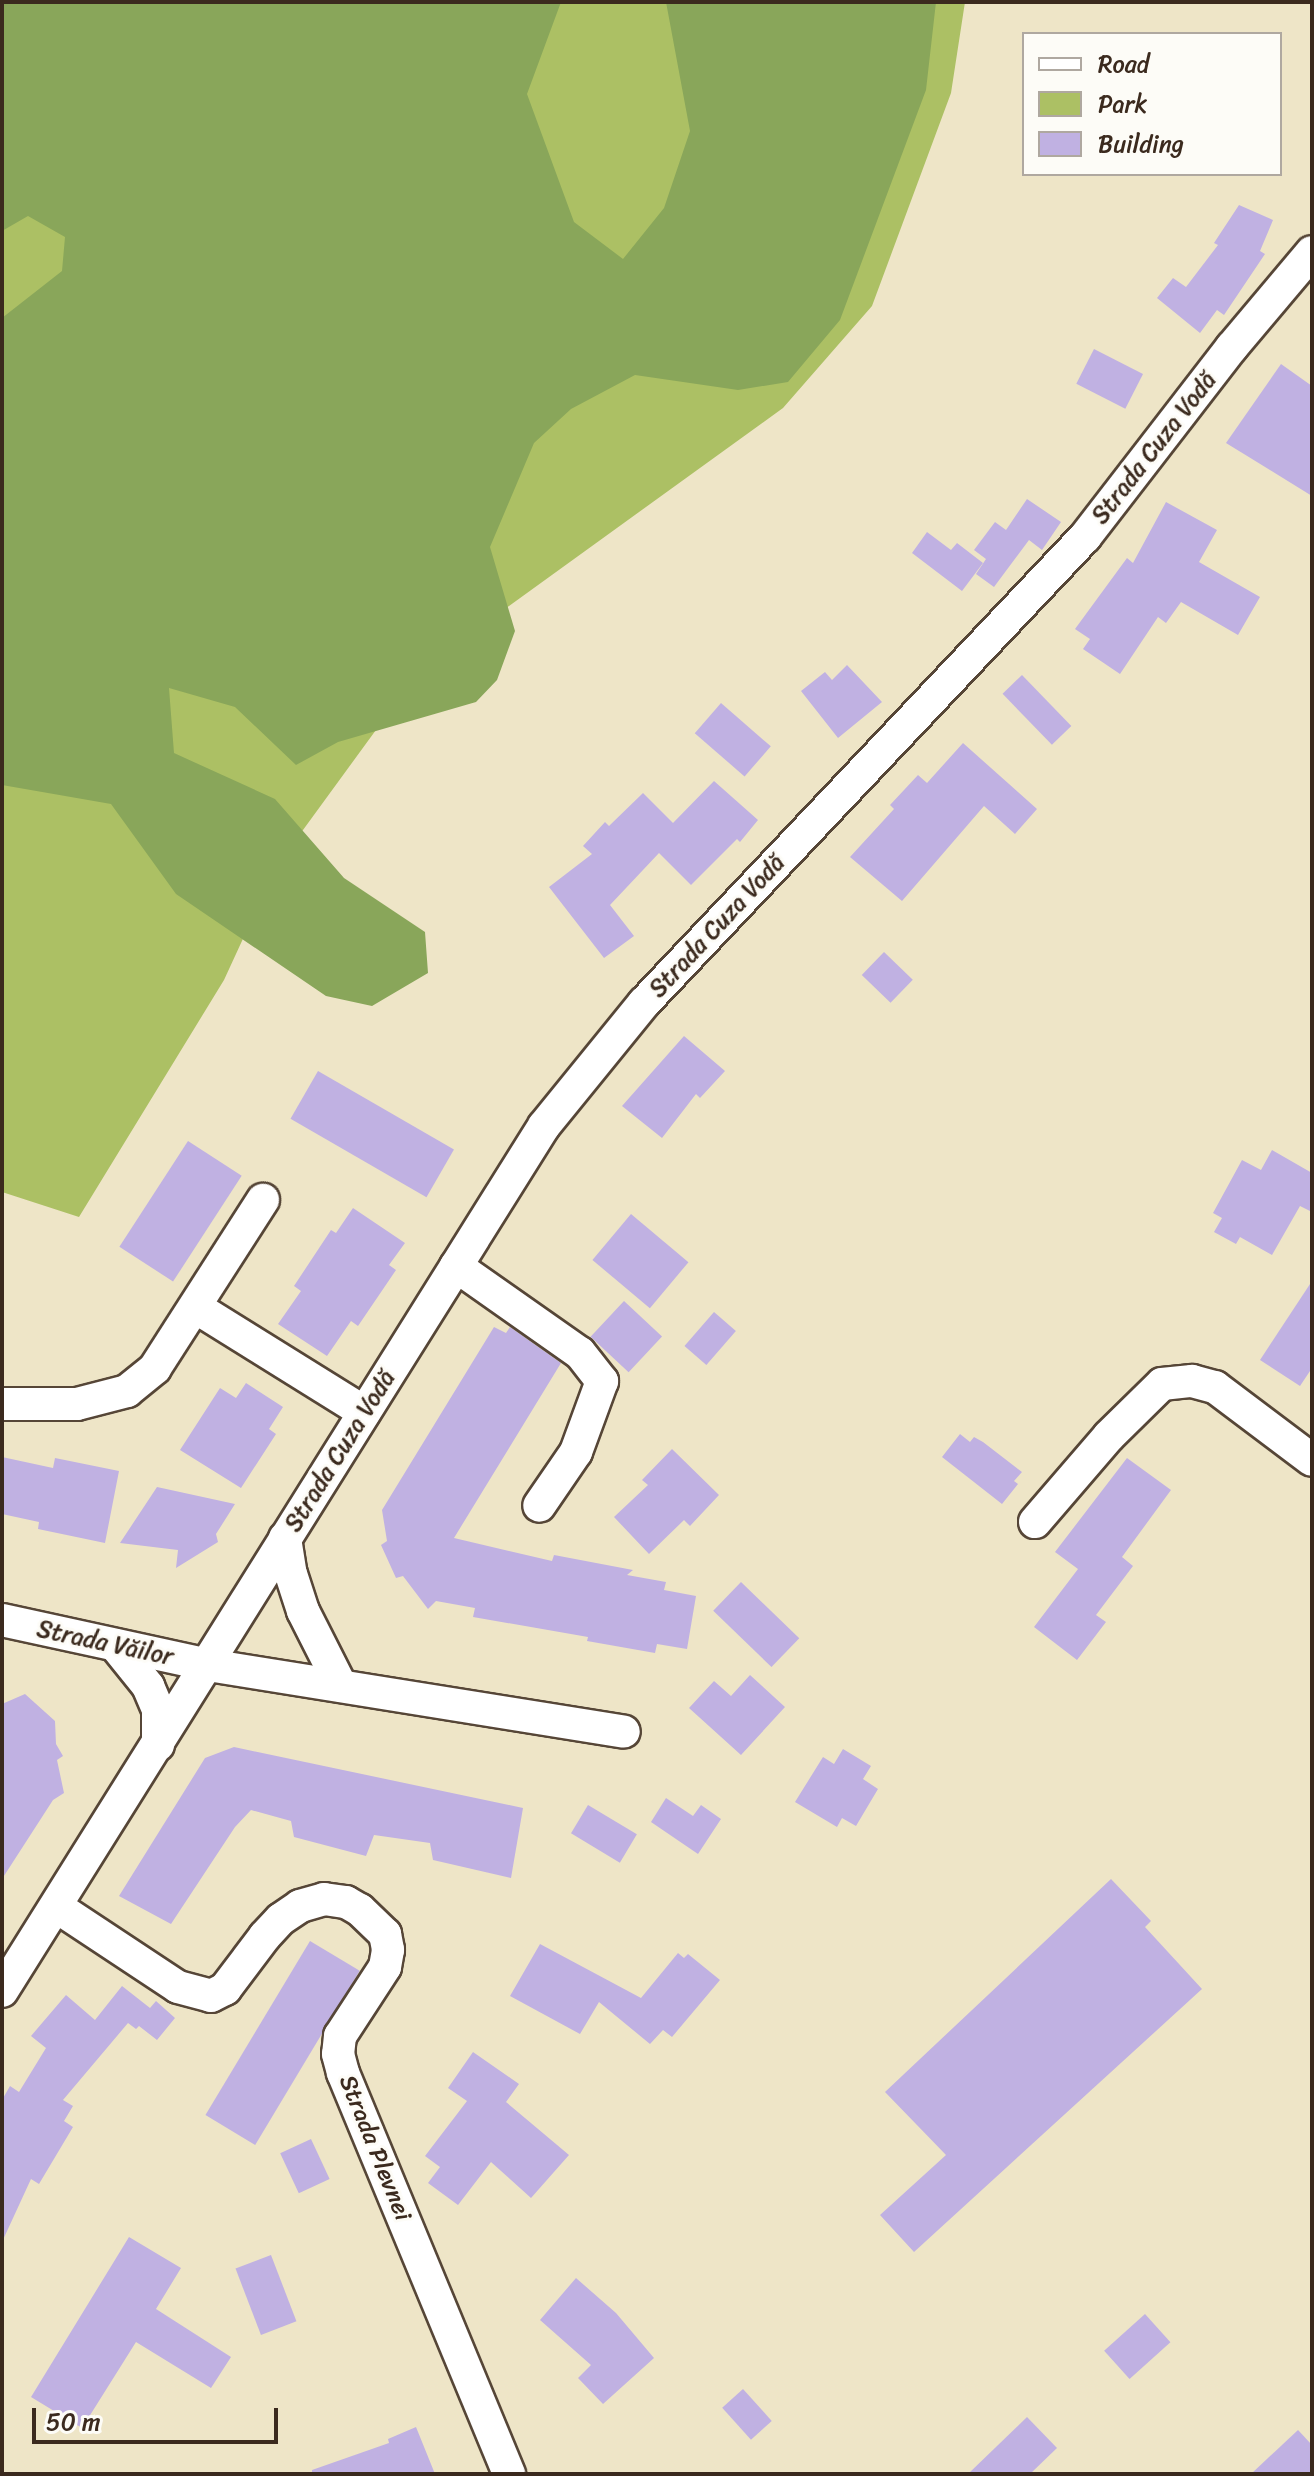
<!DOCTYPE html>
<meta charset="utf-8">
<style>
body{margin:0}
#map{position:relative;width:1314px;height:2476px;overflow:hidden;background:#eee5c7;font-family:Sriracha,sans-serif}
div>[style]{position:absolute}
.green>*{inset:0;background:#acc064}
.forest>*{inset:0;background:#89a65a}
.building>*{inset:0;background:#c0b1e2;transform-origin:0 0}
.roads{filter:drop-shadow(2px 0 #564637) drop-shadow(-2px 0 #564637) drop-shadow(0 2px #564637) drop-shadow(0 -2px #564637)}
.minor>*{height:32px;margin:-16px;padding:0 16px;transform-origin:16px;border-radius:16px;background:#fff}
span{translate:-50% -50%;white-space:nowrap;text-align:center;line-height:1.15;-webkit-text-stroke:6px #fdfcf7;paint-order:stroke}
.street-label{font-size:24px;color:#3b2a1e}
.frame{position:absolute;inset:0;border:4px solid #3b2a1e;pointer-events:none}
.legend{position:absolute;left:1022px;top:32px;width:260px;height:144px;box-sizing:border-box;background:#fdfcf7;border:2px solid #afa8a0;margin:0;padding:10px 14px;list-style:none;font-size:24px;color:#3b2a1e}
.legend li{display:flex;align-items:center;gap:16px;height:40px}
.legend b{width:40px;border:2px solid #afa8a0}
.scale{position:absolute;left:32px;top:2408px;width:246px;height:36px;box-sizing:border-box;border:4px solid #3b2a1e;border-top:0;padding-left:10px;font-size:24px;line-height:28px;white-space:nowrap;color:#3b2a1e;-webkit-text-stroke:6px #fdfcf7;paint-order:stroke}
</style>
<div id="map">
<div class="green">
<i style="clip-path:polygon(2px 2px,965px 2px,951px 93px,872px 306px,783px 408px,419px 671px,276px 867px,224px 980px,79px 1217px,2px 1192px)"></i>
</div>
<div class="forest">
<i style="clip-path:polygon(2px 2px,561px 2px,527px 94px,574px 222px,623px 259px,664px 208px,690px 131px,666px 2px,936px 2px,926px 90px,840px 320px,788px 382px,738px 390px,635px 375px,571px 409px,534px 443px,490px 547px,515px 631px,497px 680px,476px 702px,338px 742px,296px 765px,235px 707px,169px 688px,174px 753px,275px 799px,344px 878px,425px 932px,428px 973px,372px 1006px,326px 996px,176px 894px,111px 804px,2px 785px,2px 318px,62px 271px,65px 237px,28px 216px,2px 231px)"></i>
</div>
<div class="building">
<i style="clip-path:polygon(1239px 205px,1273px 220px,1260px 251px,1265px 254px,1224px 315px,1217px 310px,1200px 333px,1157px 298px,1173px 278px,1186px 287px,1218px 245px,1214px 243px)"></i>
<i style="left:1094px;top:349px;width:55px;height:39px;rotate:27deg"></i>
<i style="clip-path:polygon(1281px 364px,1312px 386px,1312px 496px,1226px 443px)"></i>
<i style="clip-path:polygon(1027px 499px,1061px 522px,1042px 550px,1029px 540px,994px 587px,976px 574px,986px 559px,974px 550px,995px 522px,1006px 530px)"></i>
<i style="clip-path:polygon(1166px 502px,1217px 530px,1199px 562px,1260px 597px,1238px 635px,1181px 602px,1166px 623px,1158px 617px,1120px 674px,1083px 649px,1090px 639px,1075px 629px,1127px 558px,1133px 563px)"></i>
<i style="clip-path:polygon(927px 532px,951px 550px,957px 543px,983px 563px,962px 591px,912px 553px)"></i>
<i style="clip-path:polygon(847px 665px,882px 702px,838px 738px,801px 691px,825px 672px,832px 680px)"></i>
<i style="left:1022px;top:675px;width:71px;height:27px;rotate:46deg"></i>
<i style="left:721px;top:703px;width:66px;height:40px;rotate:41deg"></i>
<i style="clip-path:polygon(963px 743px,1037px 809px,1015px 834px,984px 806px,902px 901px,850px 857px,894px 809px,890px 805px,918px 775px,927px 783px)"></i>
<i style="clip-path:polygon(714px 781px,758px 820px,740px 842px,737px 839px,691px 885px,659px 853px,610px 905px,634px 936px,604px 958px,549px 887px,592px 854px,583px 846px,605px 822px,609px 826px,643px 793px,673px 823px)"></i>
<i style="left:884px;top:952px;width:40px;height:32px;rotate:44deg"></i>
<i style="clip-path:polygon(684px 1036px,725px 1071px,700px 1098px,696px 1094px,662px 1138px,622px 1106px)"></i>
<i style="left:318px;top:1071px;width:157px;height:55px;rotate:30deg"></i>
<i style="left:188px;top:1141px;width:64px;height:126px;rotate:33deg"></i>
<i style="clip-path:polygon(1272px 1150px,1312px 1173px,1312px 1212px,1300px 1206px,1272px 1255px,1240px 1237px,1236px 1244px,1214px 1232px,1222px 1218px,1213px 1213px,1242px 1160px,1261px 1170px)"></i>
<i style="clip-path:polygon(353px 1208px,405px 1243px,389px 1265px,396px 1270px,358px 1326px,351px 1321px,327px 1356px,278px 1324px,301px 1291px,294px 1286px,331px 1230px,336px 1233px)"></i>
<i style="left:631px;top:1214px;width:75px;height:60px;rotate:40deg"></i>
<i style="clip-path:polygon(1312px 1281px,1312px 1368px,1300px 1386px,1260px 1360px)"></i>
<i style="left:624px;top:1301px;width:52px;height:49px;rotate:43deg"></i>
<i style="left:714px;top:1312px;width:29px;height:45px;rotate:41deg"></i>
<i style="clip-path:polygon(494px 1327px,506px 1333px,510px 1327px,561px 1363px,454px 1538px,552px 1561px,554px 1555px,633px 1570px,627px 1575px,666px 1582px,664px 1590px,696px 1596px,687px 1649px,657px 1644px,655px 1653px,587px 1641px,588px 1637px,473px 1617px,475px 1608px,436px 1601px,428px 1609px,403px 1576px,396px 1578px,381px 1545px,387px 1541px,382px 1510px)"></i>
<i style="clip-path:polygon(246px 1383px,283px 1407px,269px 1429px,276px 1434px,241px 1488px,180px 1450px,220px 1388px,236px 1398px)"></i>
<i style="clip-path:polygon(960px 1434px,970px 1442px,974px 1437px,983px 1442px,1022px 1472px,1014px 1481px,1018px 1484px,1002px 1504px,942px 1457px)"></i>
<i style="clip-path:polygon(672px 1449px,719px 1495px,690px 1526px,684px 1520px,649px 1554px,614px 1517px,648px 1485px,642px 1480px)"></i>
<i style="clip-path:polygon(2px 1457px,53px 1468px,55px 1458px,119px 1471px,105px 1543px,38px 1529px,39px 1522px,2px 1514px)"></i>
<i style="clip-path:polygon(1127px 1458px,1171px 1490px,1122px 1557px,1133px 1566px,1096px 1615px,1106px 1622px,1077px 1660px,1034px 1627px,1078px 1569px,1055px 1552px)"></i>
<i style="clip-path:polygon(157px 1487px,235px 1504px,216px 1534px,218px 1542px,176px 1568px,178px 1550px,120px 1543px)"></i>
<i style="left:741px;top:1582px;width:81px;height:40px;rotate:44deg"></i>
<i style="clip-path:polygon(750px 1675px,785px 1707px,741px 1755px,689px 1708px,714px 1681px,731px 1696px)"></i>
<i style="clip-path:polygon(25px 1694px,55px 1721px,56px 1744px,63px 1756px,57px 1760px,64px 1793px,53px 1800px,2px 1879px,2px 1704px)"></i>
<i style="clip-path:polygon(234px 1747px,523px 1808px,511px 1878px,433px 1860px,430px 1843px,374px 1835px,366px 1856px,294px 1837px,291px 1821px,251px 1810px,235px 1827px,171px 1924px,119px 1896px,205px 1758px)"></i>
<i style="clip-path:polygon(843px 1749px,871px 1766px,863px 1779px,878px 1789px,856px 1826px,842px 1818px,837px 1827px,795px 1802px,823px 1757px,834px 1764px)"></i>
<i style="clip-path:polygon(666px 1798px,693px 1816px,701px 1805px,721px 1819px,698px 1854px,651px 1822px)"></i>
<i style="left:588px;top:1805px;width:57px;height:33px;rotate:31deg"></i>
<i style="clip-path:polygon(1111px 1879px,1151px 1921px,1145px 1927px,1202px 1989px,914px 2252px,880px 2215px,946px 2155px,885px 2092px)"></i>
<i style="left:310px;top:1941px;width:58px;height:203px;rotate:31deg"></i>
<i style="clip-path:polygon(540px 1944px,641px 1998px,678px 1953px,684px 1958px,688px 1954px,720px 1980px,672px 2037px,663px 2030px,650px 2044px,599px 2002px,580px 2034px,510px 1996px)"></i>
<i style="clip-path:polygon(122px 1986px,150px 2008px,156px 2001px,175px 2018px,157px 2040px,139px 2026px,136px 2029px,128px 2023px,63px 2100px,73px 2106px,64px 2121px,73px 2127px,39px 2184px,31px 2179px,2px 2242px,2px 2100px,10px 2086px,19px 2092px,46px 2048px,31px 2036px,66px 1995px,95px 2020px)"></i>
<i style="clip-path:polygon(473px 2052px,519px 2084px,506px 2102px,569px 2155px,531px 2198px,491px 2162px,458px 2205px,428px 2183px,440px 2167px,425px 2156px,467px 2101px,448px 2088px)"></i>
<i style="left:311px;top:2139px;width:44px;height:34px;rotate:65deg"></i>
<i style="clip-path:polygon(129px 2237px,181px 2268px,156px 2309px,231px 2357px,211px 2388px,136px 2342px,82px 2428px,31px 2397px)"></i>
<i style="left:271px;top:2255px;width:71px;height:38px;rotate:69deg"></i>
<i style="clip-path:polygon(576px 2278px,616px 2313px,654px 2358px,603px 2404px,578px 2378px,591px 2365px,540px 2320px)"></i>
<i style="left:1145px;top:2314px;width:38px;height:55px;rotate:48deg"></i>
<i style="left:743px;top:2389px;width:43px;height:28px;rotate:48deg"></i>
<i style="clip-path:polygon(1027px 2417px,1057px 2448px,1030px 2474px,968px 2474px)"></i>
<i style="clip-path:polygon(416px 2427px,435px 2474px,312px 2474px,312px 2470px,389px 2443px,388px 2439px)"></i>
<i style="clip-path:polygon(1298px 2430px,1312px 2445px,1312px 2474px,1251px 2474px)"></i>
</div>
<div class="roads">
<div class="minor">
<i style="left:456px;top:1266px;width:151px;rotate:35.1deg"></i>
<i style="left:580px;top:1353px;width:36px;rotate:52deg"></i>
<i style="left:602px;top:1381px;width:76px;rotate:110.1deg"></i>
<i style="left:576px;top:1452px;width:65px;rotate:124.4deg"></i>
<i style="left:197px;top:1308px;width:197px;rotate:31.9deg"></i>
<i style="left:2px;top:1404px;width:75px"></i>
<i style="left:77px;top:1404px;width:52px;rotate:-14.6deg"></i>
<i style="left:127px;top:1391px;width:36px;rotate:-39deg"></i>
<i style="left:155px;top:1368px;width:200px;rotate:-57.3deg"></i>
<i style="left:1035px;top:1522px;width:113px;rotate:-49.3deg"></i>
<i style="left:1109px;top:1436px;width:74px;rotate:-44.5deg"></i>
<i style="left:1162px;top:1384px;width:30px;rotate:-6deg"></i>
<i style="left:1192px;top:1381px;width:24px;rotate:15deg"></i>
<i style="left:1215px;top:1387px;width:121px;rotate:37deg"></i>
<i style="left:285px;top:1538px;width:36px;rotate:81deg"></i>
<i style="left:291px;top:1574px;width:39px;rotate:72deg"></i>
<i style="left:303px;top:1611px;width:84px;rotate:63.1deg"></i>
<i style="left:2px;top:1620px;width:211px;rotate:12.3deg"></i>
<i style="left:208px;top:1665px;width:421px;rotate:9.1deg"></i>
<i style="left:115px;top:1645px;width:53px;rotate:51.2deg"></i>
<i style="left:148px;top:1686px;width:26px;rotate:67deg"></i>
<i style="left:158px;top:1710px;width:35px;rotate:90deg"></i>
<i style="left:57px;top:1907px;width:145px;rotate:33.5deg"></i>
<i style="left:178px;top:1987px;width:34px;rotate:15deg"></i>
<i style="left:211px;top:1996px;width:16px;rotate:-27deg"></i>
<i style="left:225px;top:1989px;width:66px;rotate:-53deg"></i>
<i style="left:265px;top:1936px;width:23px;rotate:-47deg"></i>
<i style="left:281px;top:1919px;width:23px;rotate:-34deg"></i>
<i style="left:300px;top:1906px;width:25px;rotate:-16deg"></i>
<i style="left:324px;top:1899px;width:22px;rotate:8deg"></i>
<i style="left:346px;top:1902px;width:16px;rotate:30deg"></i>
<i style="left:360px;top:1910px;width:35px;rotate:44deg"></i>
<i style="left:385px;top:1934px;width:16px;rotate:79deg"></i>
<i style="left:388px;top:1950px;width:17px;rotate:100deg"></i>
<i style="left:385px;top:1967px;width:82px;rotate:123.1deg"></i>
<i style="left:340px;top:2036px;width:18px;rotate:96deg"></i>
<i style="left:338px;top:2054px;width:20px;rotate:75deg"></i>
<i style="left:343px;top:2073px;width:434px;rotate:67.5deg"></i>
<i style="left:2px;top:1991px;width:1021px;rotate:-57.93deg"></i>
<i style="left:544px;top:1126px;width:159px;rotate:-50.9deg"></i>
<i style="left:644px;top:1003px;width:642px;rotate:-46.58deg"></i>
<i style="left:1085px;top:537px;width:240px;rotate:-52.3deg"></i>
<i style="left:1232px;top:347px;width:124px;rotate:-49.9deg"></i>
</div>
</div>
<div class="street-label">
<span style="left:1154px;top:448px;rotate:-52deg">Strada Cuza Vodă</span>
<span style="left:717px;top:926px;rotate:-47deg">Strada Cuza Vodă</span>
<span style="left:340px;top:1451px;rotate:-58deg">Strada Cuza Vodă</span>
<span style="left:105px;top:1643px;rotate:12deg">Strada Văilor</span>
<span style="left:375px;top:2148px;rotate:68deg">Strada Plevnei</span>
</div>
<div class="frame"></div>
<ul class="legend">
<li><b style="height:10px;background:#fff"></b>Road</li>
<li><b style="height:22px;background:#acc064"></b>Park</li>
<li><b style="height:22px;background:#c0b1e2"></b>Building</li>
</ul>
<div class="scale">50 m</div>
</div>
